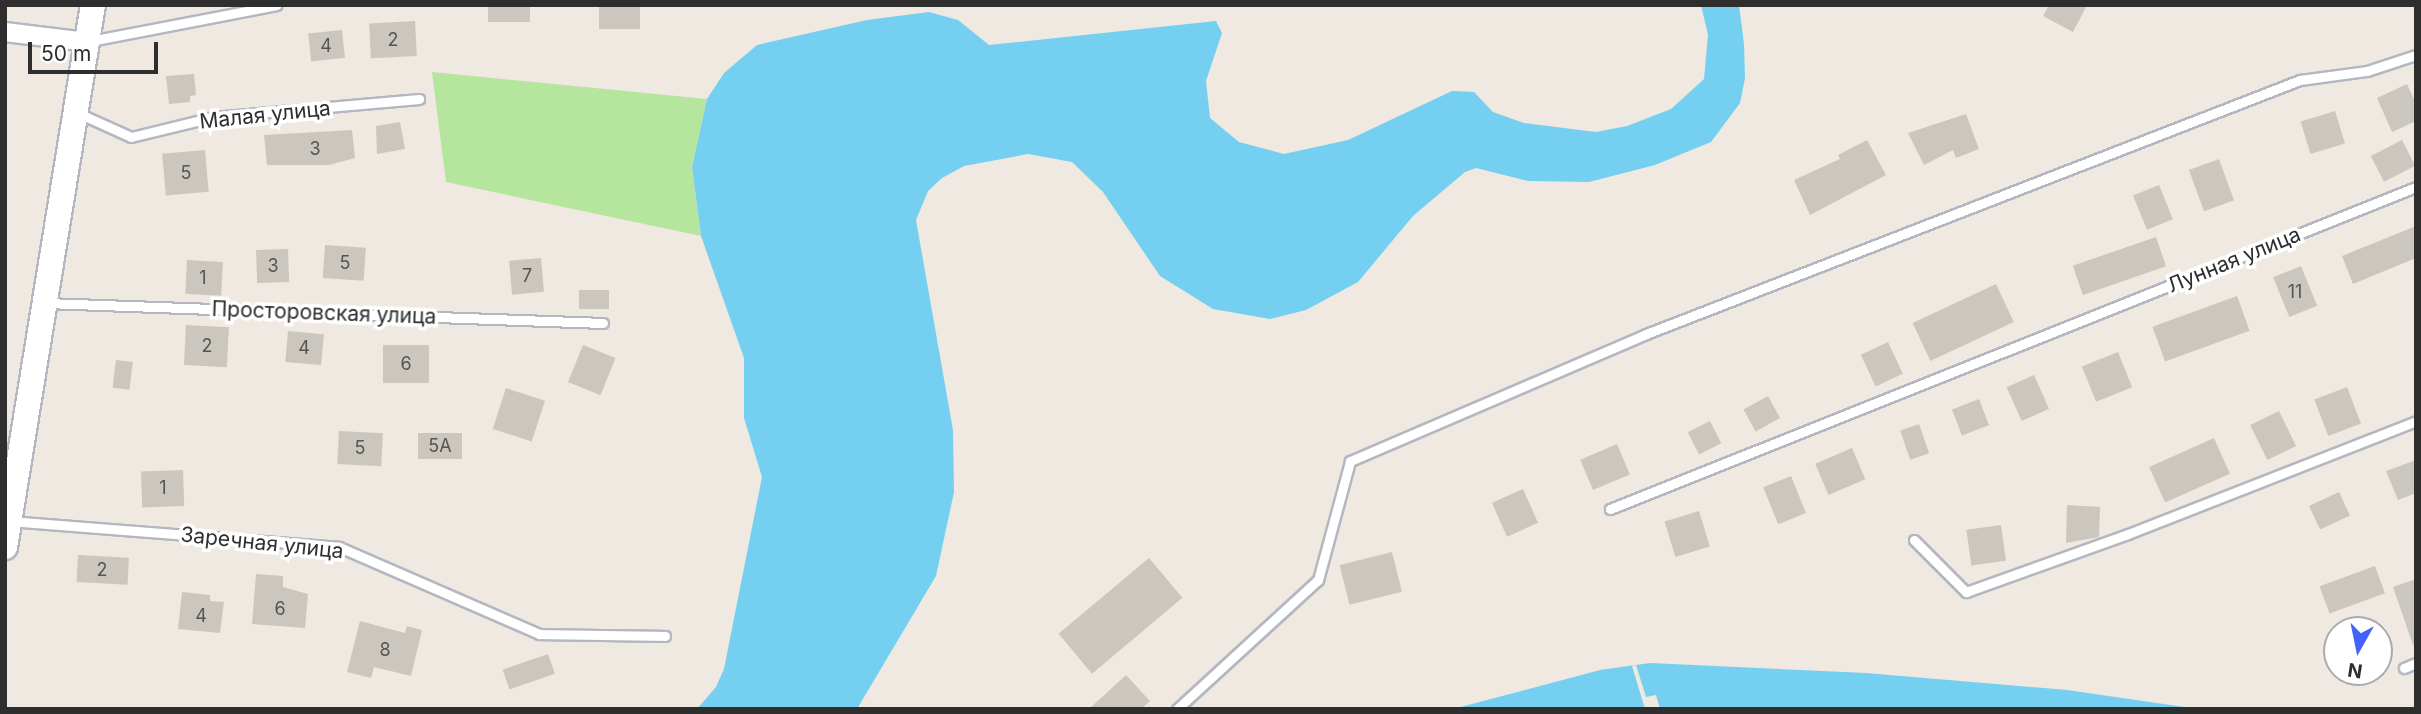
<!DOCTYPE html>
<meta charset="utf-8">
<style>
body{margin:0}
#map{position:relative;width:2421px;height:714px;overflow:hidden;background:#efe9e1;font-family:Inter,sans-serif}
div>[style]{position:absolute}
.green>*{inset:0;background:#b6e59e}
.water>*{inset:0;background:#75cff0}
.pier>*{inset:0;background:#efe9e1}
.building>*{inset:0;background:#cbc7bf;transform-origin:0 0}
.roads{filter:drop-shadow(2px 0 #b4b7c1) drop-shadow(-2px 0 #b4b7c1) drop-shadow(0 2px #b4b7c1) drop-shadow(0 -2px #b4b7c1)}
.service>*{height:9px;margin:-4.5px;padding:0 4.5px;transform-origin:4.5px;border-radius:4.5px;background:#fff}
.minor>*{height:18px;margin:-9px;padding:0 9px;transform-origin:9px;border-radius:9px;background:#fff}
.secondary>*{height:24px;margin:-12px;padding:0 12px;transform-origin:12px;border-radius:12px;background:#fff}
span{translate:-50% -50%;white-space:nowrap;text-align:center;line-height:1.15;-webkit-text-stroke:7px #fff;paint-order:stroke}
.number-label{font-size:18px;color:#555452}
.number-label span{-webkit-text-stroke-width:0}
.street-label{font-size:21px;color:#2e2e2e}
.frame{position:absolute;inset:0;border:7px solid #2e2e2e;pointer-events:none}
.north{position:absolute;left:2323px;top:616px;width:70px;height:70px;box-sizing:border-box;background:#fff;border:2px solid #ababab;border-radius:50%;rotate:189deg;font-size:19px;font-weight:700;line-height:28px;text-align:center;color:#2e2e2e}
.north::after{content:'';display:block;margin:auto;width:24px;height:32px;background:#4264fb;clip-path:polygon(50% 0,100% 100%,50% 72%,0 100%)}
.scale{position:absolute;left:28px;top:42px;width:130px;height:32px;box-sizing:border-box;border:4px solid #2e2e2e;border-top:0;padding-left:9px;font-size:21px;line-height:24px;white-space:nowrap;color:#2e2e2e;-webkit-text-stroke:5px #fff;paint-order:stroke}
</style>
<div id="map">
<div class="green">
<i style="clip-path:polygon(432px 72px,707px 99px,692px 167px,701px 236px,446px 182px)"></i>
</div>
<div class="water">
<i style="clip-path:polygon(1701px 5px,1739px 5px,1744px 44px,1745px 78px,1740px 103px,1711px 142px,1655px 165px,1589px 182px,1528px 181px,1476px 168px,1465px 172px,1413px 216px,1358px 282px,1306px 310px,1270px 319px,1213px 309px,1160px 276px,1103px 192px,1072px 162px,1028px 154px,964px 166px,942px 178px,928px 191px,916px 220px,953px 430px,954px 492px,936px 576px,857px 709px,697px 709px,716px 687px,724px 669px,762px 477px,744px 418px,744px 358px,701px 236px,692px 167px,707px 99px,724px 73px,757px 45px,867px 20px,929px 12px,958px 20px,989px 45px,1216px 21px,1222px 33px,1206px 81px,1210px 118px,1239px 142px,1284px 154px,1348px 140px,1452px 91px,1474px 92px,1493px 112px,1524px 123px,1596px 132px,1627px 126px,1671px 109px,1704px 79px,1708px 35px)"></i>
<i style="clip-path:polygon(1650px 663px,1866px 673px,2067px 690px,2198px 709px,1453px 709px,1600px 670px)"></i>
</div>
<div class="pier">
<i style="clip-path:polygon(1636px 665px,1646px 697px,1656px 695px,1660px 709px,1645px 709px,1632px 666px)"></i>
</div>
<div class="building">
<i style="left:488px;top:5px;width:42px;height:17px"></i>
<i style="left:599px;top:5px;width:41px;height:24px"></i>
<i style="clip-path:polygon(2049px 5px,2087px 5px,2073px 32px,2043px 16px)"></i>
<i style="left:415px;top:21px;width:35px;height:46px;rotate:87deg"></i>
<i style="left:342px;top:30px;width:28px;height:34px;rotate:84deg"></i>
<i style="clip-path:polygon(194px 74px,196px 95px,190px 96px,190px 102px,169px 104px,166px 76px)"></i>
<i style="clip-path:polygon(2407px 84px,2416px 104px,2416px 121px,2392px 132px,2377px 98px)"></i>
<i style="left:2335px;top:111px;width:34px;height:36px;rotate:73deg"></i>
<i style="clip-path:polygon(1966px 114px,1979px 149px,1956px 158px,1953px 150px,1924px 165px,1908px 133px)"></i>
<i style="clip-path:polygon(400px 122px,405px 149px,377px 154px,376px 126px)"></i>
<i style="clip-path:polygon(352px 130px,355px 158px,329px 165px,267px 165px,264px 135px)"></i>
<i style="clip-path:polygon(1867px 140px,1886px 175px,1810px 215px,1794px 180px,1840px 159px,1838px 155px)"></i>
<i style="left:2402px;top:140px;width:29px;height:35px;rotate:63deg"></i>
<i style="left:205px;top:150px;width:42px;height:43px;rotate:85deg"></i>
<i style="left:2219px;top:159px;width:44px;height:32px;rotate:70deg"></i>
<i style="left:2159px;top:185px;width:37px;height:28px;rotate:68deg"></i>
<i style="clip-path:polygon(2416px 226px,2416px 258px,2353px 284px,2342px 256px)"></i>
<i style="left:2156px;top:237px;width:31px;height:88px;rotate:71deg"></i>
<i style="left:325px;top:245px;width:41px;height:33px;rotate:4deg"></i>
<i style="left:288px;top:249px;width:33px;height:32px;rotate:88deg"></i>
<i style="left:541px;top:258px;width:34px;height:32px;rotate:85deg"></i>
<i style="left:187px;top:260px;width:36px;height:34px;rotate:3deg"></i>
<i style="left:2301px;top:266px;width:43px;height:30px;rotate:68deg"></i>
<i style="left:1996px;top:284px;width:42px;height:92px;rotate:65deg"></i>
<i style="left:579px;top:290px;width:30px;height:19px"></i>
<i style="left:2237px;top:296px;width:37px;height:90px;rotate:70deg"></i>
<i style="left:186px;top:325px;width:43px;height:40px;rotate:3deg"></i>
<i style="left:288px;top:331px;width:36px;height:31px;rotate:5deg"></i>
<i style="left:1888px;top:342px;width:35px;height:30px;rotate:65deg"></i>
<i style="left:383px;top:345px;width:46px;height:38px"></i>
<i style="left:583px;top:345px;width:35px;height:40px;rotate:22deg"></i>
<i style="left:2118px;top:352px;width:38px;height:39px;rotate:68deg"></i>
<i style="left:116px;top:360px;width:17px;height:28px;rotate:7deg"></i>
<i style="left:2034px;top:375px;width:37px;height:30px;rotate:66deg"></i>
<i style="left:2347px;top:387px;width:39px;height:35px;rotate:69deg"></i>
<i style="left:506px;top:388px;width:41px;height:43px;rotate:18deg"></i>
<i style="left:1768px;top:396px;width:25px;height:28px;rotate:61deg"></i>
<i style="left:1979px;top:399px;width:28px;height:29px;rotate:69deg"></i>
<i style="left:2279px;top:411px;width:39px;height:32px;rotate:64deg"></i>
<i style="left:1710px;top:421px;width:25px;height:25px;rotate:63deg"></i>
<i style="left:1919px;top:424px;width:31px;height:20px;rotate:71deg"></i>
<i style="left:339px;top:431px;width:44px;height:33px;rotate:3deg"></i>
<i style="left:418px;top:433px;width:44px;height:26px"></i>
<i style="left:2214px;top:438px;width:39px;height:71px;rotate:66deg"></i>
<i style="left:1617px;top:444px;width:33px;height:40px;rotate:67deg"></i>
<i style="left:1852px;top:448px;width:34px;height:40px;rotate:67deg"></i>
<i style="clip-path:polygon(2416px 460px,2416px 493px,2398px 500px,2386px 471px)"></i>
<i style="left:183px;top:470px;width:36px;height:42px;rotate:88deg"></i>
<i style="left:1791px;top:476px;width:40px;height:30px;rotate:68deg"></i>
<i style="left:1523px;top:489px;width:37px;height:34px;rotate:66deg"></i>
<i style="left:2339px;top:492px;width:26px;height:33px;rotate:65deg"></i>
<i style="clip-path:polygon(2067px 505px,2100px 507px,2099px 537px,2066px 543px)"></i>
<i style="left:1699px;top:511px;width:37px;height:36px;rotate:73deg"></i>
<i style="left:2001px;top:525px;width:36px;height:35px;rotate:82deg"></i>
<i style="left:1392px;top:552px;width:41px;height:54px;rotate:76deg"></i>
<i style="left:78px;top:555px;width:51px;height:27px;rotate:3deg"></i>
<i style="left:1149px;top:558px;width:52px;height:118px;rotate:50deg"></i>
<i style="left:2375px;top:566px;width:29px;height:59px;rotate:70deg"></i>
<i style="clip-path:polygon(256px 574px,283px 576px,283px 587px,308px 594px,305px 628px,252px 624px)"></i>
<i style="clip-path:polygon(2416px 579px,2416px 645px,2413px 645px,2393px 587px)"></i>
<i style="clip-path:polygon(182px 592px,210px 595px,210px 601px,224px 602px,220px 633px,178px 629px)"></i>
<i style="clip-path:polygon(360px 621px,405px 633px,407px 626px,422px 630px,411px 676px,374px 667px,371px 678px,347px 672px)"></i>
<i style="left:548px;top:654px;width:21px;height:48px;rotate:71deg"></i>
<i style="clip-path:polygon(1126px 675px,1150px 701px,1141px 709px,1089px 709px)"></i>
</div>
<div class="roads">
<div class="service">
<i style="left:90px;top:41px;width:190px;rotate:-10.9deg"></i>
<i style="left:78px;top:113px;width:58px;rotate:24.4deg"></i>
<i style="left:131px;top:137px;width:84px;rotate:-13.7deg"></i>
<i style="left:213px;top:117px;width:207px;rotate:-5deg"></i>
<i style="left:45px;top:303px;width:558px;rotate:2.05deg"></i>
<i style="left:1610px;top:509px;width:868px;rotate:-21.78deg"></i>
<i style="left:10px;top:521px;width:330px;rotate:4.5deg"></i>
<i style="left:339px;top:547px;width:218px;rotate:23.5deg"></i>
<i style="left:539px;top:634px;width:126px;rotate:0.9deg"></i>
<i style="left:1914px;top:540px;width:74px;rotate:45deg"></i>
<i style="left:1966px;top:592px;width:172px;rotate:-19.7deg"></i>
<i style="left:2128px;top:534px;width:309px;rotate:-21.4deg"></i>
<i style="left:2404px;top:668px;width:13px;rotate:-23deg"></i>
<i style="left:1177px;top:709px;width:191px;rotate:-42.5deg"></i>
<i style="left:1318px;top:580px;width:123px;rotate:-74.9deg"></i>
<i style="left:1350px;top:461px;width:322px;rotate:-23.2deg"></i>
<i style="left:1646px;top:334px;width:702px;rotate:-21.23deg"></i>
<i style="left:2300px;top:80px;width:68px;rotate:-7.7deg"></i>
<i style="left:2367px;top:71px;width:52px;rotate:-18.1deg"></i>
</div>
<div class="minor">
<i style="left:5px;top:32px;width:84px;rotate:6.9deg"></i>
</div>
<div class="secondary">
<i style="left:5px;top:547px;width:549px;rotate:-80.78deg"></i>
</div>
</div>
<div class="number-label">
<span style="left:393px;top:40px">2</span>
<span style="left:326px;top:46px">4</span>
<span style="left:315px;top:149px">3</span>
<span style="left:186px;top:173px">5</span>
<span style="left:345px;top:263px">5</span>
<span style="left:273px;top:266px">3</span>
<span style="left:527px;top:276px">7</span>
<span style="left:203px;top:278px">1</span>
<span style="left:2295px;top:292px">11</span>
<span style="left:207px;top:346px">2</span>
<span style="left:304px;top:348px">4</span>
<span style="left:406px;top:364px">6</span>
<span style="left:440px;top:446px">5А</span>
<span style="left:360px;top:448px">5</span>
<span style="left:163px;top:488px">1</span>
<span style="left:102px;top:570px">2</span>
<span style="left:280px;top:609px">6</span>
<span style="left:201px;top:616px">4</span>
<span style="left:385px;top:650px">8</span>
</div>
<div class="street-label">
<span style="left:265px;top:115px;rotate:-6deg">Малая улица</span>
<span style="left:2234px;top:260px;rotate:-22deg">Лунная улица</span>
<span style="left:324px;top:313px;rotate:2deg">Просторовская улица</span>
<span style="left:262px;top:543px;rotate:6deg">Заречная улица</span>
</div>
<div class="frame"></div>
<div class="north">N</div>
<div class="scale">50 m</div>
</div>
